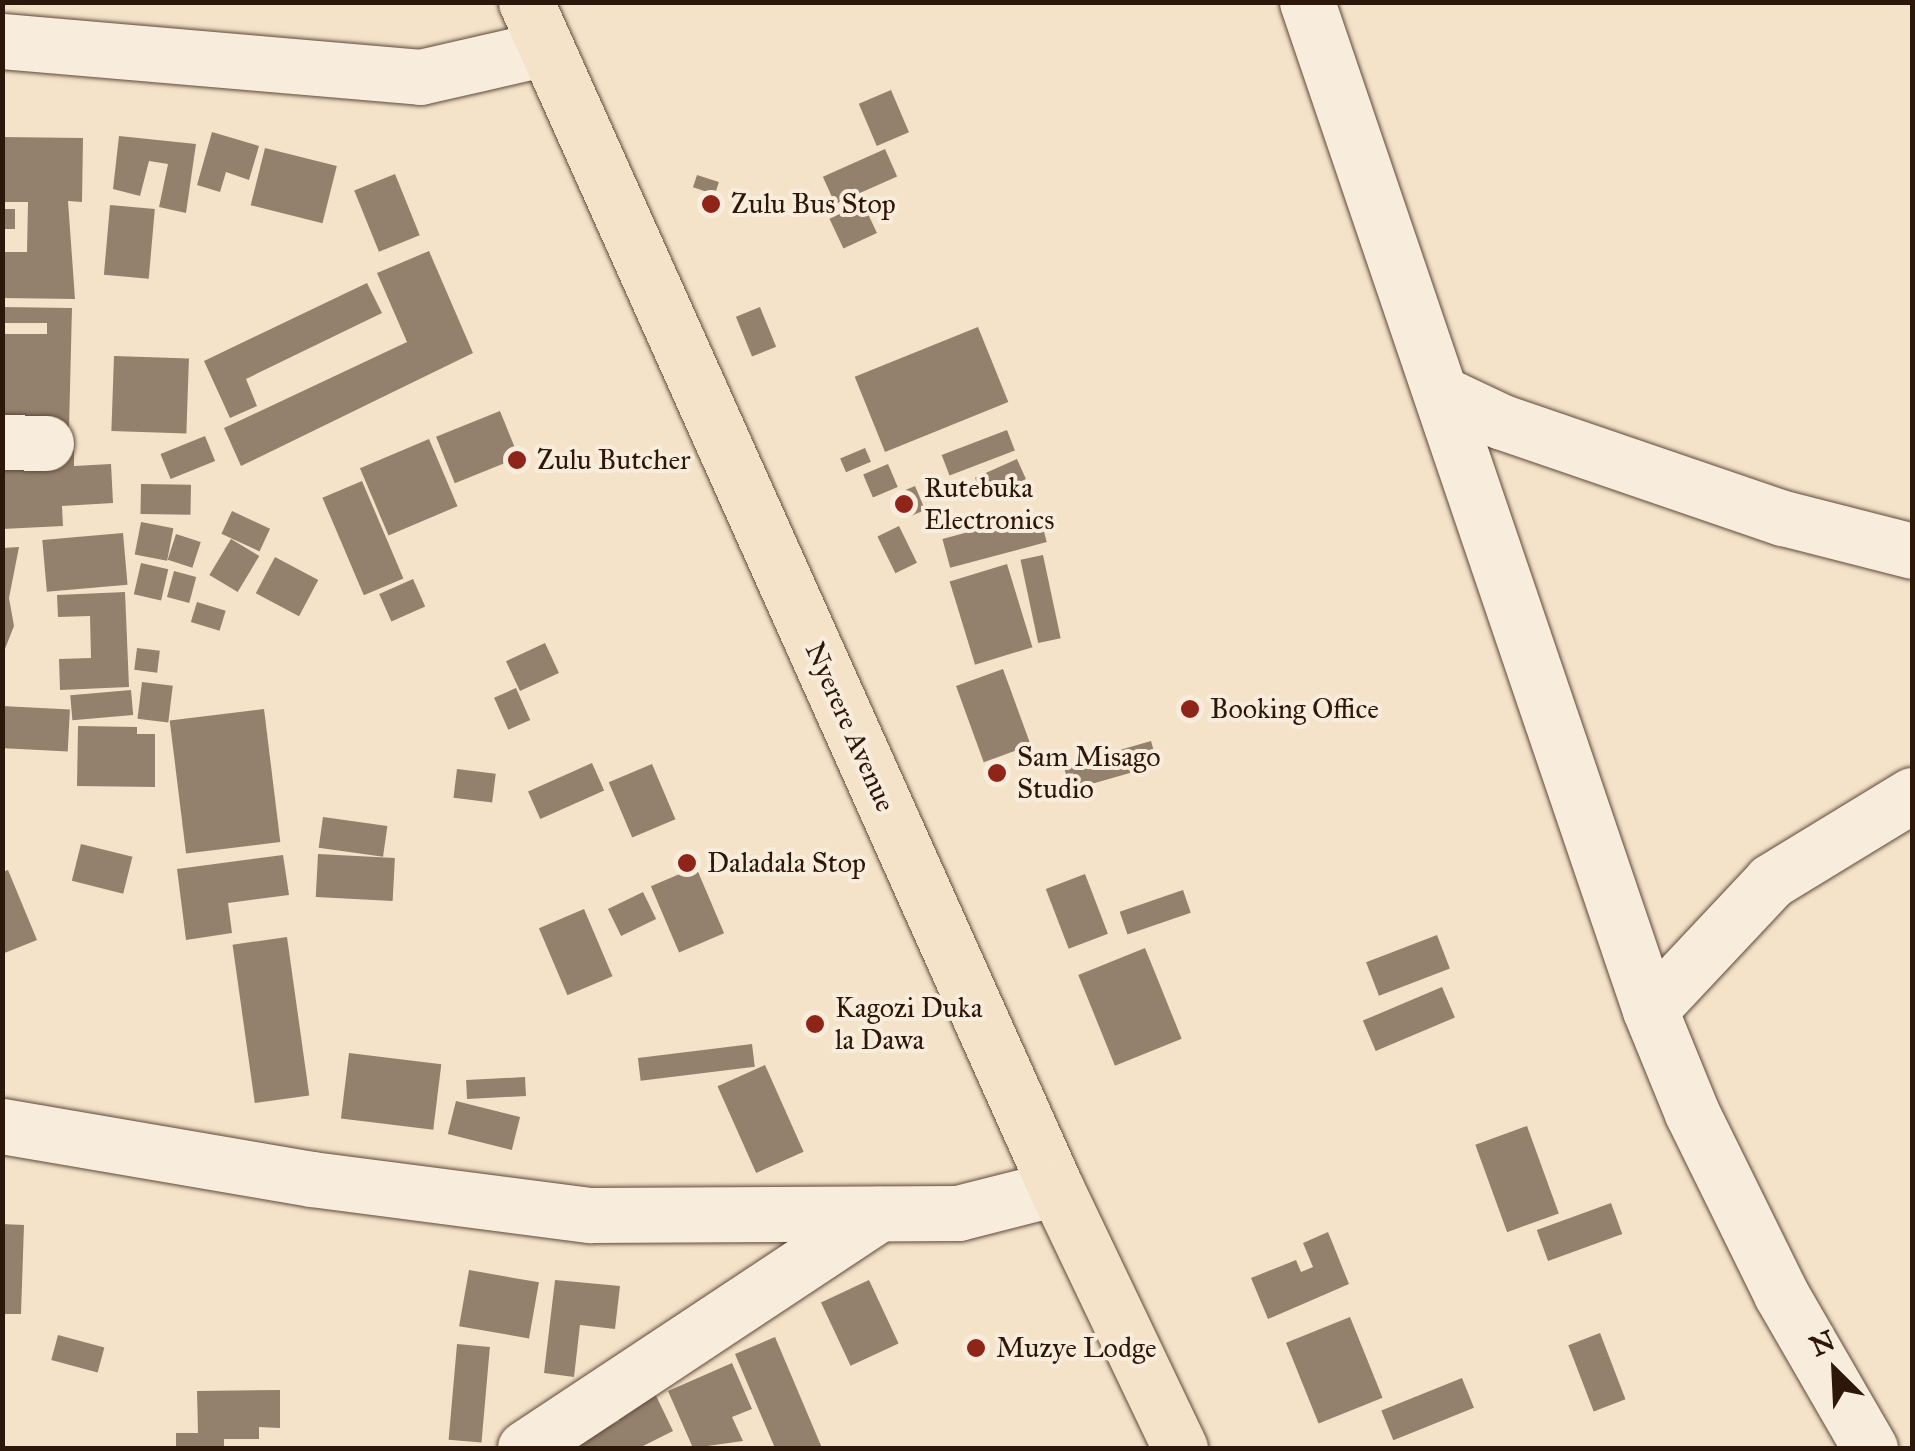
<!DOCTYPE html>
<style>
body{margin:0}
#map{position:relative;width:1915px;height:1451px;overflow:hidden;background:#f4e3c9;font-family:"IM FELL Great Primer",serif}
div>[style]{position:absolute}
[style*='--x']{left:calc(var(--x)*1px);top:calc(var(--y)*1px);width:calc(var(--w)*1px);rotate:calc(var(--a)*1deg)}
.building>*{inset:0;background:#94816d;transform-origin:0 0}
.roads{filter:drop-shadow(0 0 2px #5f493a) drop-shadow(0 0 2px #5f493a)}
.minor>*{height:55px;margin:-27.5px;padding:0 27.5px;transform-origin:27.5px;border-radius:27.5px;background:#f8eddc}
.major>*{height:55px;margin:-27.5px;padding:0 27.5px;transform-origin:27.5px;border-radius:27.5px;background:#f4e3c9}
.dots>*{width:28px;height:28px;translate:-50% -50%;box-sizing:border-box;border:5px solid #f8eddc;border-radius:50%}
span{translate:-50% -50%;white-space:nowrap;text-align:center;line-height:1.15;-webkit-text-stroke:8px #f8eddc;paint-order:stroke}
.poi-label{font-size:28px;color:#2d160a}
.left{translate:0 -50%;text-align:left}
.street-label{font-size:28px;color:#2d160a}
.frame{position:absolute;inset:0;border:5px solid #2d160a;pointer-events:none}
.north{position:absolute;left:1785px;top:1321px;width:100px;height:100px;-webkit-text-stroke:8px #f8eddc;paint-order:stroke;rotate:336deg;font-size:28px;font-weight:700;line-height:40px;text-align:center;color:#2d160a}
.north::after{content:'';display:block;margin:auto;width:35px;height:45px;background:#2d160a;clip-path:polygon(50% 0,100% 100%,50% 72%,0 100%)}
</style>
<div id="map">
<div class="building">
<div style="left:891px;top:90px;width:46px;height:35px;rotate:67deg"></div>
<div style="clip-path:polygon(212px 132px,259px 146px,249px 180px,226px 172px,220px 192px,197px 185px)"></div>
<div style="clip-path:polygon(119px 136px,196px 144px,186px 213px,159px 207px,168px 164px,149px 161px,140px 196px,113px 189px)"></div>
<div style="clip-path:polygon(2px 137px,83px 138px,82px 202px,68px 201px,75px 299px,2px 298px,2px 252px,27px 252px,28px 202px,2px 202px)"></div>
<div style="left:265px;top:148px;width:74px;height:59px;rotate:14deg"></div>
<div style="left:885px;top:149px;width:30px;height:68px;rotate:66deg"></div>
<div style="left:395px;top:174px;width:66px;height:44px;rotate:68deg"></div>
<div style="left:697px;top:175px;width:23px;height:13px;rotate:18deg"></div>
<div style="left:863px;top:203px;width:33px;height:37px;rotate:65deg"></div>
<div style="left:110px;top:205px;width:45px;height:70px;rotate:5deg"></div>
<div style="left:2px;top:209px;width:13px;height:20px"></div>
<div style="clip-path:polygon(429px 251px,473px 353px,241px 466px,224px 428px,407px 342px,377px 273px)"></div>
<div style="clip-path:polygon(367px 283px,382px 313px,246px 379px,257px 406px,230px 418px,204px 361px)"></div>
<div style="clip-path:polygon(2px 307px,72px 308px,69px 429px,2px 428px,2px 334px,47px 334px,47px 323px,2px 323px)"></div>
<div style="left:760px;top:307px;width:43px;height:26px;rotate:68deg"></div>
<div style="left:978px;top:327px;width:81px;height:133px;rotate:68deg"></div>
<div style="left:114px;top:356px;width:75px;height:75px;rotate:2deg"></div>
<div style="left:500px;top:411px;width:50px;height:69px;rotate:68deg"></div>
<div style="left:1007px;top:430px;width:22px;height:70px;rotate:69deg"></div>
<div style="left:205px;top:436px;width:27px;height:48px;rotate:68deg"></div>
<div style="left:429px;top:439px;width:73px;height:75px;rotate:67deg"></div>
<div style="left:865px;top:448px;width:15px;height:27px;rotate:67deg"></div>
<div style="clip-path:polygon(74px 450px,74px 466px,111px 464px,113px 503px,62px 506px,63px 526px,2px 529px,2px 453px)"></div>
<div style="left:1017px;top:459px;width:22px;height:46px;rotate:66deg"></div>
<div style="left:888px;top:464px;width:25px;height:27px;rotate:67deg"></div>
<div style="left:362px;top:481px;width:106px;height:43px;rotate:67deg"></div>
<div style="left:141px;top:484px;width:50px;height:30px;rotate:1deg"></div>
<div style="left:915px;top:486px;width:26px;height:15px;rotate:67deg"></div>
<div style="left:232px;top:511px;width:42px;height:25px;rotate:25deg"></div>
<div style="left:1039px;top:513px;width:30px;height:100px;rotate:75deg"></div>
<div style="left:141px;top:522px;width:33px;height:33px;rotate:11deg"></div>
<div style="left:899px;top:526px;width:41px;height:24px;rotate:64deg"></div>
<div style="left:123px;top:533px;width:52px;height:81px;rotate:85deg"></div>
<div style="left:176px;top:534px;width:26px;height:27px;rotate:18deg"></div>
<div style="left:231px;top:539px;width:33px;height:42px;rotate:31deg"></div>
<div style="clip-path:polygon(19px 547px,9px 598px,14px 626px,3px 654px,2px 548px)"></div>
<div style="left:1043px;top:555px;width:85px;height:23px;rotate:78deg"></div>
<div style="left:275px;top:557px;width:49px;height:41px;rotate:28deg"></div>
<div style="left:141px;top:563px;width:28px;height:32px;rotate:13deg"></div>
<div style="left:1007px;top:564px;width:87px;height:60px;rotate:73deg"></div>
<div style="left:174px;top:571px;width:23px;height:27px;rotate:15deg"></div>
<div style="left:413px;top:579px;width:30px;height:37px;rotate:66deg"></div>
<div style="clip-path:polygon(125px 592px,129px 687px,60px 690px,59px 659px,91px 658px,90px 616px,58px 617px,57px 595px)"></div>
<div style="left:197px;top:602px;width:30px;height:21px;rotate:17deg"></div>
<div style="left:545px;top:643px;width:33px;height:43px;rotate:65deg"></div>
<div style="left:137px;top:648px;width:23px;height:22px;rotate:7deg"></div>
<div style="left:1003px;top:669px;width:81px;height:50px;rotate:70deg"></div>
<div style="left:142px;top:682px;width:31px;height:37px;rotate:7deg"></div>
<div style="left:516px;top:688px;width:35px;height:24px;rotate:66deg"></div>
<div style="left:131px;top:690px;width:25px;height:61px;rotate:85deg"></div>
<div style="left:2px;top:706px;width:68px;height:42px;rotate:3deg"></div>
<div style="left:264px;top:709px;width:134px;height:95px;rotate:83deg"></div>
<div style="clip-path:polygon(78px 726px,137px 727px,137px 734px,155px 734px,155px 787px,77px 786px)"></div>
<div style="left:1151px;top:741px;width:25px;height:91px;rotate:74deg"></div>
<div style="left:592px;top:763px;width:30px;height:70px;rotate:66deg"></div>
<div style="left:652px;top:764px;width:60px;height:47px;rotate:67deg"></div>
<div style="left:457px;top:769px;width:39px;height:29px;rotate:7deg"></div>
<div style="left:323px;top:817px;width:65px;height:31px;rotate:8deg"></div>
<div style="left:81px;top:844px;width:53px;height:38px;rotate:14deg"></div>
<div style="left:318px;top:854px;width:77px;height:43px;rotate:3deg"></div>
<div style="clip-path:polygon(283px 855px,289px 895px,228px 903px,232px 933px,186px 940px,177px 869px)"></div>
<div style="left:696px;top:867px;width:72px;height:49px;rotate:67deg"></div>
<div style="clip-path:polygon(8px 870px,37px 940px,2px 954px,2px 872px)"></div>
<div style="left:1085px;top:874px;width:64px;height:42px;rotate:69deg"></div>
<div style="left:1183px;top:890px;width:24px;height:67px;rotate:71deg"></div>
<div style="left:643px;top:892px;width:30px;height:39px;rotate:64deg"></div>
<div style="left:584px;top:909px;width:73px;height:49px;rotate:67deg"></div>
<div style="left:1437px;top:935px;width:36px;height:76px;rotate:69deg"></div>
<div style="left:287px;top:937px;width:160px;height:55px;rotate:82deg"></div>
<div style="left:1145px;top:948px;width:98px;height:72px;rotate:68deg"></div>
<div style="left:1442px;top:987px;width:33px;height:86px;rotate:67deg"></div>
<div style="left:752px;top:1044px;width:23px;height:115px;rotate:83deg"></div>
<div style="left:349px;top:1053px;width:93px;height:66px;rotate:7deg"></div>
<div style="left:765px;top:1065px;width:95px;height:52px;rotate:66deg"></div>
<div style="left:525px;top:1077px;width:19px;height:59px;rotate:87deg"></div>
<div style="left:456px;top:1101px;width:66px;height:34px;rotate:14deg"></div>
<div style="left:1527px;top:1126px;width:93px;height:55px;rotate:70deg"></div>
<div style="left:1611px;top:1203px;width:33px;height:79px;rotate:70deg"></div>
<div style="clip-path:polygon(2px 1224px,24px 1225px,21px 1314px,2px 1314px)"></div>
<div style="clip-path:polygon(1328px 1232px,1349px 1284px,1268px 1319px,1251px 1278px,1296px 1260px,1301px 1272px,1313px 1267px,1303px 1243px)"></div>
<div style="left:469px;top:1270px;width:71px;height:57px;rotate:10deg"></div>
<div style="clip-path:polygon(555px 1280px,620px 1286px,615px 1329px,580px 1325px,574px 1377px,544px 1373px)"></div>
<div style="left:869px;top:1280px;width:70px;height:53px;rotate:65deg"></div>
<div style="left:1350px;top:1317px;width:87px;height:69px;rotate:68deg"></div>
<div style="left:1600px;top:1333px;width:71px;height:34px;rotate:69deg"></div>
<div style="left:58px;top:1335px;width:48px;height:26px;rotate:15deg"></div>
<div style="clip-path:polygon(775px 1337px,822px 1448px,775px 1448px,735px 1354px)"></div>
<div style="left:457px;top:1344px;width:33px;height:96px;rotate:5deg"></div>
<div style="clip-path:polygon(732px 1363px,752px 1409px,732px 1417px,743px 1441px,693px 1448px,668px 1391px)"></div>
<div style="left:1462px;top:1378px;width:32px;height:87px;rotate:68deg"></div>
<div style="clip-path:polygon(650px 1383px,673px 1431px,639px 1448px,579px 1448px,577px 1443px,619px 1421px,610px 1403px)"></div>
<div style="clip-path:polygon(280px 1390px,280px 1428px,259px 1427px,259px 1439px,224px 1439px,224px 1448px,176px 1448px,176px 1433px,198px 1433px,197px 1391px)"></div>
</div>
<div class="roads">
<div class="minor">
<div style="--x:1307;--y:2;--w:1065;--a:71.21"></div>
<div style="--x:1650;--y:1010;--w:111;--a:67.8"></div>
<div style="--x:1692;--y:1113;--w:202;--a:63.8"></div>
<div style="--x:1781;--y:1294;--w:178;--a:60"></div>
<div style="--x:2;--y:41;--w:420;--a:4.9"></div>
<div style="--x:420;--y:77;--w:130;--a:-12.9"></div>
<div style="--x:1443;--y:394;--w:65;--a:25.4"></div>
<div style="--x:1502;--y:422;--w:297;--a:18.9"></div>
<div style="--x:1783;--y:518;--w:133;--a:14.3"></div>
<div style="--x:2;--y:442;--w:44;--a:1.3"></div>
<div style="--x:1650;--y:1010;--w:177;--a:-46.8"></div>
<div style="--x:1771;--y:881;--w:165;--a:-31.4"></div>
<div style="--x:2;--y:1126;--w:314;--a:9.7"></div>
<div style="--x:312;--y:1179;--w:280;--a:7.4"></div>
<div style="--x:590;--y:1215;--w:368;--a:-0.3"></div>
<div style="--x:958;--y:1213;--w:101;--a:-14.3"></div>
<div style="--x:525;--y:1448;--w:424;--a:-33.5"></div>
</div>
<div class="major">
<div style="--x:526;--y:2;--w:1299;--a:65.92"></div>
<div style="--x:1056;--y:1188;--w:288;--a:64.5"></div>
</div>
</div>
<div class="dots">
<div style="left:711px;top:204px;background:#8f2418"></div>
<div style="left:517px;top:460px;background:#8f2418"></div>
<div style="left:904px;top:504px;background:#8f2418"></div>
<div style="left:1190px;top:709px;background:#8f2418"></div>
<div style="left:997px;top:773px;background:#8f2418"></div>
<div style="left:687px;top:863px;background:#8f2418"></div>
<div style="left:815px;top:1024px;background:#8f2418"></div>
<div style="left:976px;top:1348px;background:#8f2418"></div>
</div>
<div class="poi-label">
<span class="left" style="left:731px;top:204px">Zulu Bus Stop</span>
<span class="left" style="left:537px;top:460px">Zulu Butcher</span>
<span class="left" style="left:924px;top:504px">Rutebuka<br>Electronics</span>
<span class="left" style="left:1210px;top:709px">Booking Office</span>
<span class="left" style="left:1017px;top:773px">Sam Misago<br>Studio</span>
<span class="left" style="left:707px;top:863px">Daladala Stop</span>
<span class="left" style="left:835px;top:1024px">Kagozi Duka<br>la Dawa</span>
<span class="left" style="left:996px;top:1348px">Muzye Lodge</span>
</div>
<div class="street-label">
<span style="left:850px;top:727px;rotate:66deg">Nyerere Avenue</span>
</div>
<div class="frame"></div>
<div class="north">N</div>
</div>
